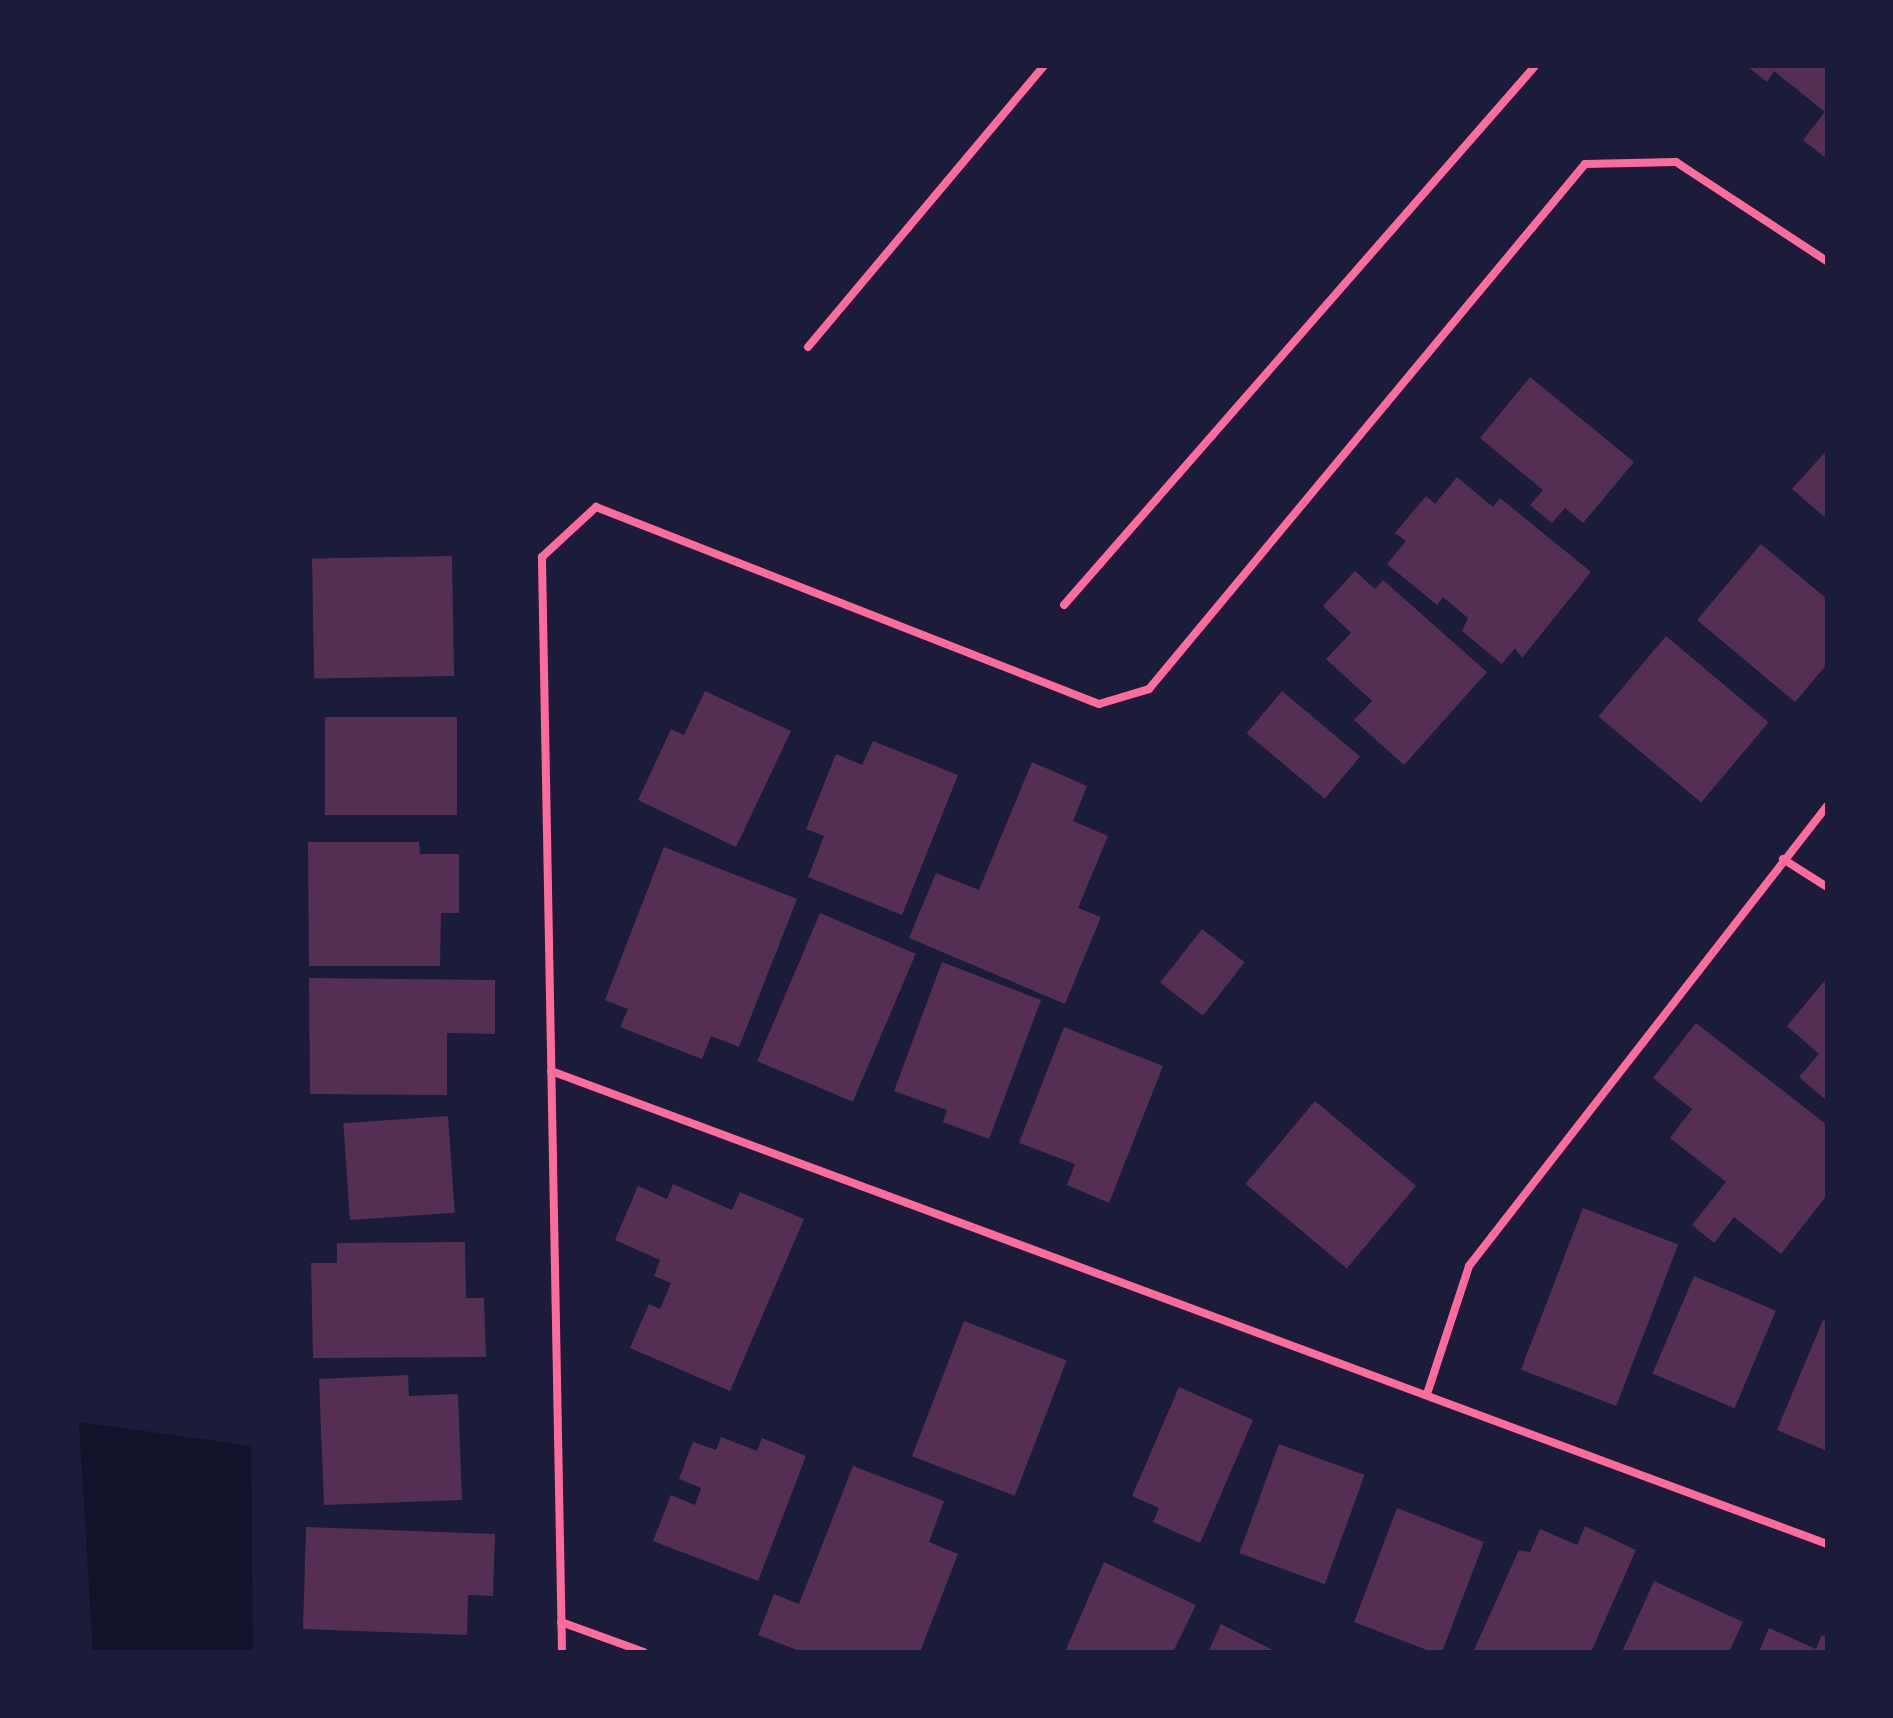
<!DOCTYPE html>
<style>
body{margin:0}
#map{position:relative;width:1893px;height:1718px;overflow:hidden;background:#1b1b3a;font-family:Karla,sans-serif}
div>[style]{position:absolute}
[style*='--x']{left:calc(var(--x)*1px);top:calc(var(--y)*1px);width:calc(var(--w)*1px);rotate:calc(var(--a)*1deg)}
.water>*{inset:0;background:#12122b}
.building>*{inset:0;background:#542f53;transform-origin:0 0}
.minor>*{height:8px;margin:-4px;padding:0 4px;transform-origin:4px;border-radius:4px;background:#ff6b9d}
span{translate:-50% -50%;white-space:nowrap;text-align:center;line-height:1.15;-webkit-text-stroke:8px #1b1b3a;paint-order:stroke}
.frame{position:absolute;inset:0;border:68px solid #1b1b3a;pointer-events:none}
</style>
<div id="map">
<div class="water">
<div style="clip-path:polygon(79px 1422px,251px 1446px,253px 1652px,93px 1652px)"></div>
</div>
<div class="building">
<div style="clip-path:polygon(1747px 66px,1827px 66px,1827px 159px,1803px 140px,1825px 112px,1774px 71px,1767px 82px)"></div>
<div style="clip-path:polygon(1530px 377px,1634px 462px,1583px 523px,1565px 508px,1552px 523px,1530px 505px,1543px 490px,1480px 438px)"></div>
<div style="clip-path:polygon(1827px 450px,1827px 519px,1792px 489px)"></div>
<div style="clip-path:polygon(1457px 477px,1493px 507px,1500px 498px,1591px 572px,1522px 658px,1515px 648px,1502px 664px,1462px 631px,1468px 618px,1443px 597px,1437px 605px,1387px 564px,1406px 541px,1395px 533px,1426px 496px,1435px 504px)"></div>
<div style="clip-path:polygon(1761px 544px,1827px 599px,1827px 664px,1795px 702px,1697px 620px)"></div>
<div style="left:452px;top:556px;width:120px;height:140px;rotate:89deg"></div>
<div style="clip-path:polygon(1355px 571px,1375px 589px,1383px 580px,1487px 672px,1404px 765px,1354px 720px,1372px 701px,1326px 659px,1351px 633px,1323px 606px)"></div>
<div style="left:1666px;top:636px;width:134px;height:105px;rotate:40deg"></div>
<div style="clip-path:polygon(705px 691px,791px 731px,736px 847px,638px 800px,671px 729px,684px 735px)"></div>
<div style="left:1282px;top:691px;width:102px;height:55px;rotate:40deg"></div>
<div style="left:325px;top:717px;width:132px;height:98px"></div>
<div style="clip-path:polygon(873px 741px,958px 775px,902px 915px,808px 877px,824px 836px,806px 829px,836px 754px,862px 765px)"></div>
<div style="clip-path:polygon(1032px 762px,1087px 786px,1073px 821px,1108px 836px,1078px 908px,1101px 917px,1065px 1004px,909px 938px,936px 873px,979px 890px)"></div>
<div style="clip-path:polygon(308px 842px,419px 842px,420px 854px,459px 854px,459px 913px,441px 913px,440px 966px,309px 966px)"></div>
<div style="clip-path:polygon(664px 847px,797px 899px,739px 1047px,711px 1036px,702px 1059px,620px 1027px,628px 1009px,605px 1000px)"></div>
<div style="left:820px;top:913px;width:104px;height:161px;rotate:23deg"></div>
<div style="left:1202px;top:929px;width:54px;height:68px;rotate:38deg"></div>
<div style="clip-path:polygon(942px 962px,1041px 1000px,989px 1139px,943px 1122px,947px 1110px,894px 1091px)"></div>
<div style="clip-path:polygon(309px 978px,495px 980px,495px 1034px,447px 1033px,447px 1095px,310px 1094px)"></div>
<div style="clip-path:polygon(1827px 978px,1827px 1101px,1799px 1077px,1819px 1054px,1787px 1026px)"></div>
<div style="clip-path:polygon(1696px 1023px,1827px 1125px,1827px 1195px,1781px 1254px,1734px 1217px,1714px 1243px,1692px 1225px,1726px 1182px,1670px 1138px,1692px 1109px,1653px 1078px)"></div>
<div style="clip-path:polygon(1064px 1027px,1163px 1066px,1109px 1203px,1067px 1185px,1075px 1164px,1019px 1143px)"></div>
<div style="left:1315px;top:1101px;width:132px;height:108px;rotate:40deg"></div>
<div style="left:448px;top:1116px;width:97px;height:105px;rotate:86deg"></div>
<div style="clip-path:polygon(673px 1184px,732px 1210px,740px 1192px,804px 1219px,730px 1391px,630px 1348px,649px 1304px,660px 1309px,671px 1283px,654px 1276px,660px 1260px,615px 1240px,638px 1186px,667px 1199px)"></div>
<div style="left:1583px;top:1208px;width:102px;height:173px;rotate:21deg"></div>
<div style="clip-path:polygon(465px 1242px,466px 1298px,484px 1298px,486px 1357px,313px 1358px,311px 1263px,337px 1263px,337px 1243px)"></div>
<div style="left:1694px;top:1276px;width:89px;height:106px;rotate:23deg"></div>
<div style="clip-path:polygon(1823px 1320px,1827px 1322px,1827px 1451px,1777px 1430px)"></div>
<div style="left:964px;top:1321px;width:110px;height:145px;rotate:21deg"></div>
<div style="clip-path:polygon(408px 1375px,409px 1396px,458px 1394px,462px 1500px,324px 1505px,319px 1379px)"></div>
<div style="clip-path:polygon(1179px 1387px,1253px 1420px,1200px 1543px,1153px 1522px,1159px 1508px,1132px 1496px)"></div>
<div style="clip-path:polygon(721px 1437px,757px 1451px,762px 1438px,806px 1456px,758px 1581px,653px 1541px,671px 1495px,695px 1505px,701px 1488px,679px 1479px,693px 1442px,716px 1450px)"></div>
<div style="left:1279px;top:1444px;width:91px;height:116px;rotate:20deg"></div>
<div style="clip-path:polygon(853px 1466px,944px 1501px,929px 1542px,958px 1554px,920px 1652px,802px 1652px,758px 1635px,774px 1594px,799px 1604px)"></div>
<div style="clip-path:polygon(1397px 1508px,1484px 1542px,1442px 1652px,1432px 1652px,1354px 1622px)"></div>
<div style="clip-path:polygon(1585px 1526px,1636px 1550px,1591px 1652px,1473px 1652px,1519px 1550px,1530px 1552px,1540px 1529px,1577px 1545px)"></div>
<div style="clip-path:polygon(306px 1527px,495px 1534px,493px 1596px,468px 1595px,467px 1635px,303px 1629px)"></div>
<div style="clip-path:polygon(1104px 1562px,1196px 1605px,1173px 1652px,1065px 1652px)"></div>
<div style="clip-path:polygon(1654px 1581px,1743px 1622px,1729px 1652px,1622px 1652px)"></div>
<div style="clip-path:polygon(1221px 1624px,1277px 1652px,1208px 1652px)"></div>
<div style="clip-path:polygon(1769px 1628px,1816px 1649px,1822px 1635px,1827px 1638px,1827px 1652px,1759px 1652px)"></div>
</div>
<div class="minor">
<div style="--x:808;--y:347;--w:367;--a:-50"></div>
<div style="--x:1064;--y:605;--w:716;--a:-48.85"></div>
<div style="--x:1783;--y:859;--w:52;--a:32.5"></div>
<div style="--x:551;--y:1071;--w:1361;--a:20.34"></div>
<div style="--x:1427;--y:1394;--w:135;--a:-71.8"></div>
<div style="--x:1469;--y:1266;--w:583;--a:-52.11"></div>
<div style="--x:561;--y:1622;--w:88;--a:19.9"></div>
<div style="--x:562;--y:1652;--w:1095;--a:-91.05"></div>
<div style="--x:542;--y:557;--w:74;--a:-42.8"></div>
<div style="--x:596;--y:507;--w:540;--a:21.39"></div>
<div style="--x:1099;--y:704;--w:52;--a:-16.7"></div>
<div style="--x:1149;--y:689;--w:682;--a:-50.29"></div>
<div style="--x:1585;--y:164;--w:91;--a:-1.3"></div>
<div style="--x:1676;--y:162;--w:181;--a:33.3"></div>
</div>
<div class="frame"></div>
</div>
